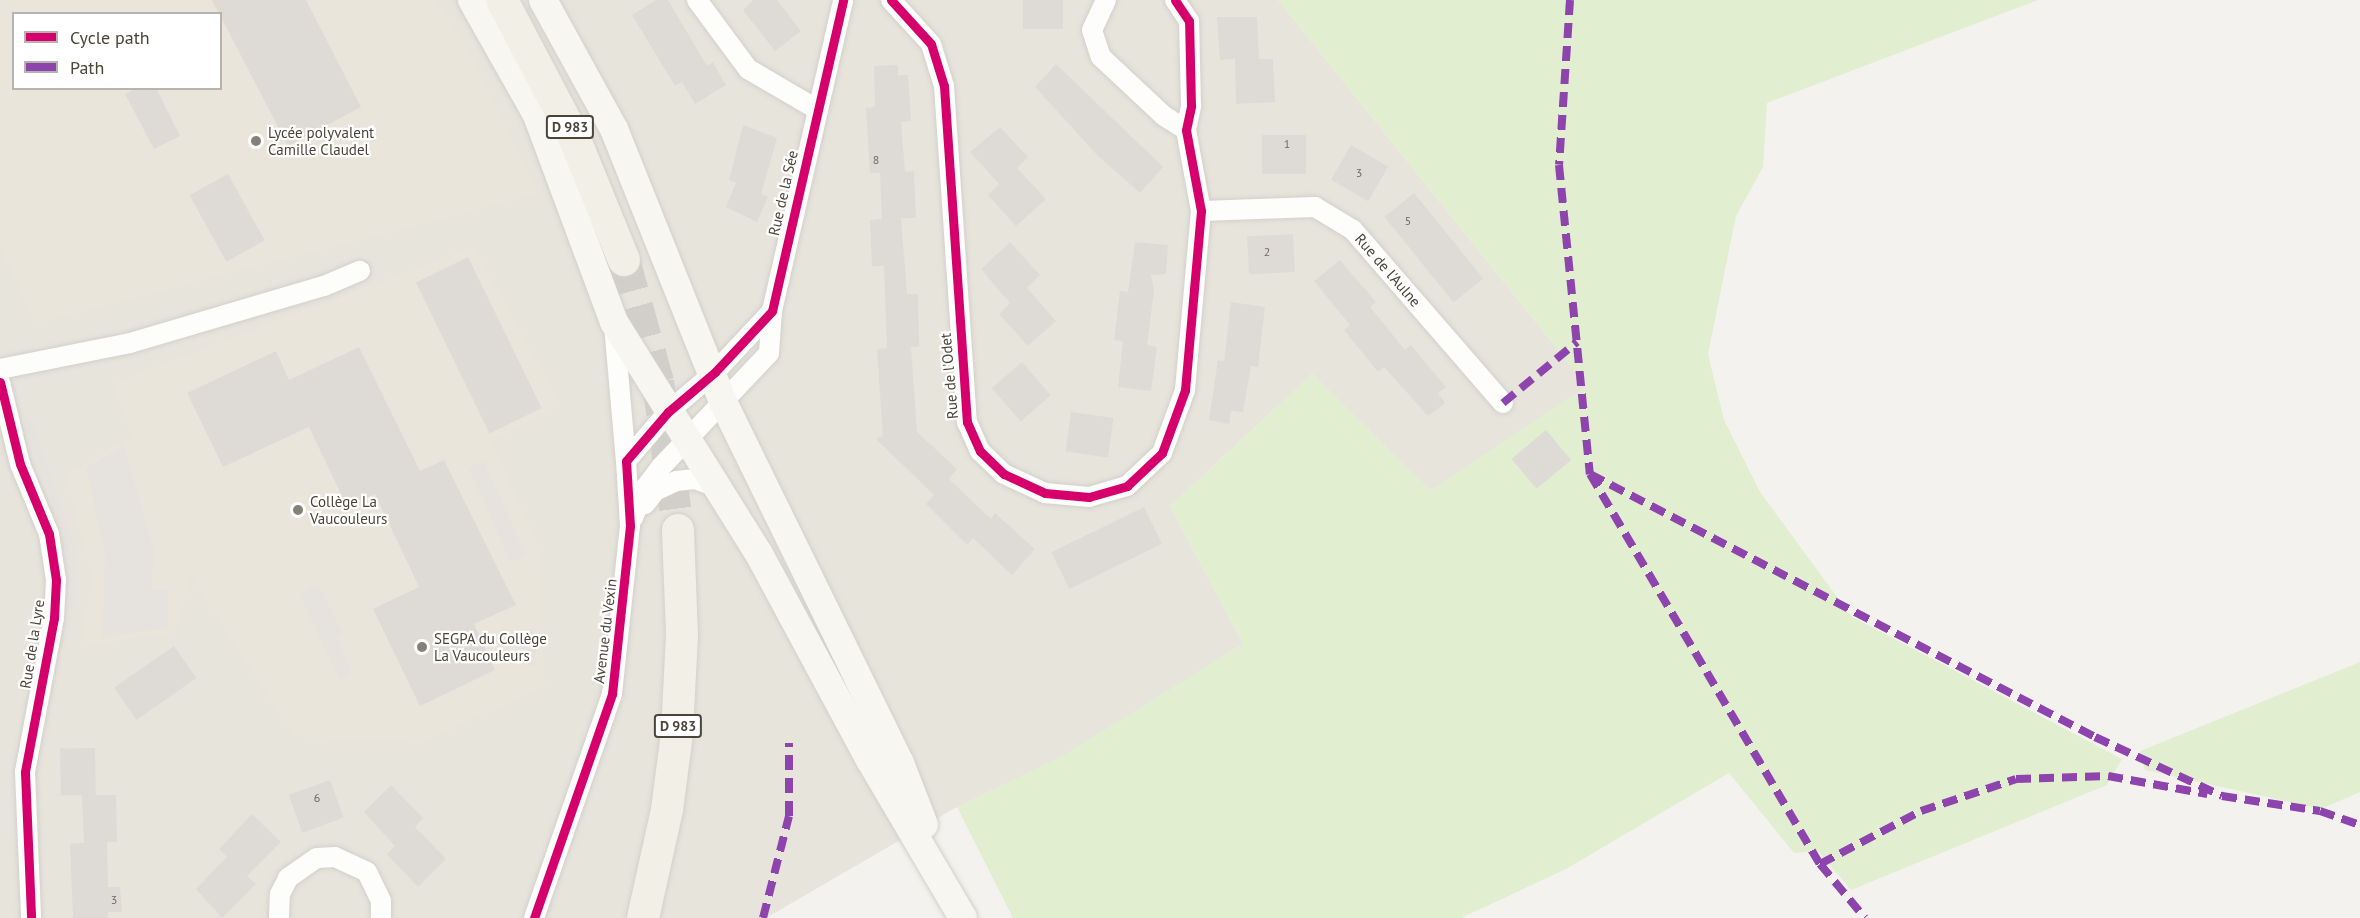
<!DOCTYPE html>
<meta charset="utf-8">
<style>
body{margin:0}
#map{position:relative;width:2360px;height:918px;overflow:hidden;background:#f4f2ee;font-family:"PT Sans",sans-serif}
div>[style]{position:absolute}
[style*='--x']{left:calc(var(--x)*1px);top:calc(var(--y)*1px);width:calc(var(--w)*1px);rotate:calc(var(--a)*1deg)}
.residential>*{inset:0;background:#e7e4dc}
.education>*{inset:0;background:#eae5da}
.green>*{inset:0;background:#e1eecf}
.parking>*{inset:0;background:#e6e3df;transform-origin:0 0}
.building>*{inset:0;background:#dedbd6;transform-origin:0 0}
.primary-tunnel>*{height:32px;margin-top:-16px;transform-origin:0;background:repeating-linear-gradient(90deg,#d2cfca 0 32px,transparent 0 48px)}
.roads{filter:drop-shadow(0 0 2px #d2d0cb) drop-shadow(0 0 2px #d2d0cb)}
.minor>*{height:20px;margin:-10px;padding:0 10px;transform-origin:10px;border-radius:10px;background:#fdfdfc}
.secondary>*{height:28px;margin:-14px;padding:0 14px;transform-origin:14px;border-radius:14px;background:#f7f6f1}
.primary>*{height:32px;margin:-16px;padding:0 16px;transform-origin:16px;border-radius:16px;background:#f2efe6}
.quiet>*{height:8px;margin-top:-4px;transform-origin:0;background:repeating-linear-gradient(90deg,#8e44ad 0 15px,transparent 0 23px)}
.cycleway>*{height:9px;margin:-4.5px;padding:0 4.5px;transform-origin:4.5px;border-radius:4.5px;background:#d6006c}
.dots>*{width:16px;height:16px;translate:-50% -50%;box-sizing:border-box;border:3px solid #fff;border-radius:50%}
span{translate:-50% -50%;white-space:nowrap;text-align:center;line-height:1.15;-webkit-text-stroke:4.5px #fff;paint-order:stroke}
.number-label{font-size:12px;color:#706a61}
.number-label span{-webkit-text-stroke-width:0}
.shield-label span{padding:2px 4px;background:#fff;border:2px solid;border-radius:4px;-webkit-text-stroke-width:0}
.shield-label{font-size:14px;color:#4b4439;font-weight:700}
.poi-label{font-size:15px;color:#4b4439}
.left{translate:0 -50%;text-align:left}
.street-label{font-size:15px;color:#4b4439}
.legend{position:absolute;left:12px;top:12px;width:210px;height:78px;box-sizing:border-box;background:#fff;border:2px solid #b7b4b0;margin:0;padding:8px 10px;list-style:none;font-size:18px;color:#4b4439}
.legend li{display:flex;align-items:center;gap:12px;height:30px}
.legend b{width:30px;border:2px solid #b7b4b0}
</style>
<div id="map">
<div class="residential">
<div style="clip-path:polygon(evenodd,0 0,1278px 0,1587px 386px,1431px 491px,1312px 374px,1170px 506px,1243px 644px,1064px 756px,957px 807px,766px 918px,0 918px,0 0,14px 14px,220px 14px,220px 88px,14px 88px,14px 14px)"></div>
</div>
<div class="education">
<div style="clip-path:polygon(evenodd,0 0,434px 0,469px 50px,538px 194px,36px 323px,0 248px,0 0,14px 14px,220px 14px,220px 88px,14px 88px,14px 14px)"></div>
<div style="clip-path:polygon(473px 247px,560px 403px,491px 442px,537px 544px,545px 686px,421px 743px,294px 736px,191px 575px,175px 633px,80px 647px,92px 577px,66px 475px,132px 435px,113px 383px)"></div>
</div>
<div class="green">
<div style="clip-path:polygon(1278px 0,2038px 0,1767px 103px,1763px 167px,1736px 216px,1708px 354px,1724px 420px,1760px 492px,1851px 616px,2122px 759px,2107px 785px,1851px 890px,1818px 851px,1794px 853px,1729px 773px,1566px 869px,1461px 918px,1013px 918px,957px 807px,1064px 755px,1243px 644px,1170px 506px,1312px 374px,1431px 491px,1587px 386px)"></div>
<div style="clip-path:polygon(2360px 662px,2360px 792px,2321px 809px,2145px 770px,2140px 751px)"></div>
</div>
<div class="parking">
<div style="clip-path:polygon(31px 416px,76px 549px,77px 612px,68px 610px,63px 533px,24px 419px)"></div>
<div style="clip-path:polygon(124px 445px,154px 551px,151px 589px,168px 590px,168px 628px,102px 637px,105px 556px,86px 468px)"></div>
<div style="left:484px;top:461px;width:104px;height:17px;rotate:66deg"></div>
<div style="clip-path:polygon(318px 584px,343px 633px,337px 637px,352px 673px,340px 681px,299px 594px)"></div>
<div style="clip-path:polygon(535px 628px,536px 666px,517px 663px,517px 638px)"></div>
</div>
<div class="building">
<div style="clip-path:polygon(212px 0,306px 0,361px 107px,288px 146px)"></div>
<div style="clip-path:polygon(656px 0,668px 0,707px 66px,713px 62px,726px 85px,695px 104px,682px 82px,675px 86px,632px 15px)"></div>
<div style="clip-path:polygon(753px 0,777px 0,801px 31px,775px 51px,743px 10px)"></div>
<div style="left:1023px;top:0;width:40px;height:29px"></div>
<div style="clip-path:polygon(1217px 17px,1257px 17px,1259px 59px,1273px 59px,1275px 102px,1236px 104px,1235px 59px,1220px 60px)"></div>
<div style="clip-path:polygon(1056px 64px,1163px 167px,1140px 193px,1098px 156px,1035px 87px)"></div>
<div style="clip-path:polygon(898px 65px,898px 75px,908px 75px,911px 121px,901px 122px,905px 172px,914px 171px,915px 196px,916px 218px,901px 218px,907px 294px,918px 294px,919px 346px,911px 347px,917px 432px,957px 469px,949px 479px,991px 519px,995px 513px,1035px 549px,1012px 575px,973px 538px,967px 545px,926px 504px,934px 495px,876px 439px,883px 436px,877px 349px,887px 348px,884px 266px,872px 266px,870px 220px,882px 219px,880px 173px,870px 173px,866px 108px,875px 107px,874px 66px)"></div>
<div style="clip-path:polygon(137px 88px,156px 88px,180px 136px,154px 149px,125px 94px)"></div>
<div style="clip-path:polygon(743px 125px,777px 138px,761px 194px,768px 197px,757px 222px,726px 207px,736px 183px,729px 180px)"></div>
<div style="clip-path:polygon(1000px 127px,1028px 157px,1017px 168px,1046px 199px,1016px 226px,988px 195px,999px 184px,970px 152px)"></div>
<div style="left:1262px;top:135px;width:44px;height:39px"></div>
<div style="left:1351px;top:145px;width:43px;height:40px;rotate:30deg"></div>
<div style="left:228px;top:174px;width:76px;height:44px;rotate:61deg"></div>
<div style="left:1414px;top:193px;width:110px;height:38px;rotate:51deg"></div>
<div style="left:1293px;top:234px;width:38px;height:46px;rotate:87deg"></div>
<div style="clip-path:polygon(1010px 242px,1040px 275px,1027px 288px,1056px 321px,1028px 346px,999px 314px,1010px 303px,981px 269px)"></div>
<div style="clip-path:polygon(1135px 242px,1168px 245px,1166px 274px,1151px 275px,1154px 291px,1147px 345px,1157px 347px,1151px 391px,1118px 387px,1123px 341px,1114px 340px,1120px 291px,1128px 292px)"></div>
<div style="left:468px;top:257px;width:168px;height:58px;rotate:64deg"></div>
<div style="clip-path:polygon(1340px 260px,1376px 302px,1370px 307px,1405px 350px,1411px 345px,1446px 387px,1438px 393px,1445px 403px,1428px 416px,1384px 367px,1378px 372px,1344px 330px,1350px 325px,1314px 281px)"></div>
<div style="clip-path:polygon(1231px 302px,1265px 307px,1258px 367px,1251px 366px,1243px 412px,1231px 411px,1229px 424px,1209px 420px,1218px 360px,1224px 361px)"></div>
<div style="clip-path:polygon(359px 347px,420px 471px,444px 460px,516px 605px,474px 624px,495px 670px,420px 706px,373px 609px,419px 587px,375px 494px,347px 507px,309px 427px,223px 467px,187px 393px,276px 351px,289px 380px)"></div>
<div style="left:1022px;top:362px;width:44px;height:40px;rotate:49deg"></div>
<div style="left:1071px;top:412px;width:43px;height:40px;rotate:8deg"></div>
<div style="left:1546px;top:430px;width:39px;height:45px;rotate:50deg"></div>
<div style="left:1144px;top:507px;width:41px;height:103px;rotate:64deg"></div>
<div style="left:174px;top:646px;width:39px;height:73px;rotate:55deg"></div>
<div style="left:95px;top:748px;width:47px;height:35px;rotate:89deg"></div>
<div style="left:330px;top:780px;width:40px;height:44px;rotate:70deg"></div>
<div style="clip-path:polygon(391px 785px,423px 818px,415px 827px,446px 859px,418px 887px,387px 854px,395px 846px,364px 812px)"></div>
<div style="clip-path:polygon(82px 795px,116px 795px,117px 842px,107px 842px,108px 887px,120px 887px,122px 912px,108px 912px,108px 918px,73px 918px,70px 844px,84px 843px)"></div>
<div style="clip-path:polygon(252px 814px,281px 842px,247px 876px,256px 884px,222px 918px,196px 889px,227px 857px,219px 849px)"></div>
</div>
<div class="primary-tunnel">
<div style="--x:624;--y:260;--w:127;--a:74.4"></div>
<div style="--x:658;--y:382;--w:149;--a:82.3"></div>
</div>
<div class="roads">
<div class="minor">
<div style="--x:697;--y:0;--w:86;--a:53.5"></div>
<div style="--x:748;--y:69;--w:81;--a:30.4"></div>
<div style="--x:891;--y:0;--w:59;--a:47.7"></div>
<div style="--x:931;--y:44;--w:44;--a:72.8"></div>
<div style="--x:944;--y:86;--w:337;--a:86.1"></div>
<div style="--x:967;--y:422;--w:32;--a:66"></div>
<div style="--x:980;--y:451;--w:33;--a:44"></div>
<div style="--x:1004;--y:474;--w:45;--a:24.9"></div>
<div style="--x:1045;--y:493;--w:44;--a:5.2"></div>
<div style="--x:1089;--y:497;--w:40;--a:-16"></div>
<div style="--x:1127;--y:486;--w:48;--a:-43.3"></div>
<div style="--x:1162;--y:453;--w:67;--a:-69.9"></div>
<div style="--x:1185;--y:390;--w:180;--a:-84.9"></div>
<div style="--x:1201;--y:211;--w:82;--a:-100.5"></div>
<div style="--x:1186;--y:130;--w:25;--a:-78"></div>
<div style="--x:1191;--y:106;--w:85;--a:-91.3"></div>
<div style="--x:1189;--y:21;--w:25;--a:-124"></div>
<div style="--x:1106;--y:0;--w:33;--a:115"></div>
<div style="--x:1092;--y:30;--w:28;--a:72"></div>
<div style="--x:1101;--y:57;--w:86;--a:43.1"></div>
<div style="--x:1164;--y:116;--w:26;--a:32"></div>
<div style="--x:1201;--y:211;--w:114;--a:-2"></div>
<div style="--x:1315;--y:207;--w:44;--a:31.2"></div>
<div style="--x:1353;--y:230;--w:229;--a:49.1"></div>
<div style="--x:614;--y:325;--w:137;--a:85"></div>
<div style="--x:0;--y:369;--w:133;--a:-11.3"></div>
<div style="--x:130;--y:343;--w:202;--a:-16.4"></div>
<div style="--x:324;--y:286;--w:39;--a:-23"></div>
<div style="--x:0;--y:382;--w:84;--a:76.3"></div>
<div style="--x:20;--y:464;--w:76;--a:67.5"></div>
<div style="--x:49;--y:534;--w:47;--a:81.3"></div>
<div style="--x:56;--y:580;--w:38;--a:93"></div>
<div style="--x:54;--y:618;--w:157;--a:100.7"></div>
<div style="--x:25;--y:772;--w:146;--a:87.6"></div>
<div style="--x:645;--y:504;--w:16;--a:-52"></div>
<div style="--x:655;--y:491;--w:23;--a:-25"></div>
<div style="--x:676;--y:481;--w:19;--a:-6"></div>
<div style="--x:695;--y:479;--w:20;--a:20"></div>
<div style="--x:633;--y:518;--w:32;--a:-68"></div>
<div style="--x:645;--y:488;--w:26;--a:-53"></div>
<div style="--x:661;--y:467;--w:157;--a:-46.5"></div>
<div style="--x:769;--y:353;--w:42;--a:-85.9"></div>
<div style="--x:279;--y:918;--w:24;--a:-88"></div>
<div style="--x:280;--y:894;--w:18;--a:-63"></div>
<div style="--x:288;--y:878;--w:35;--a:-35"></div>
<div style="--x:317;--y:858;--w:18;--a:-3"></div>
<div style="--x:335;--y:857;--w:35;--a:25"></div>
<div style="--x:367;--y:872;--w:32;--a:64"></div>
<div style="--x:381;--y:901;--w:17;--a:90"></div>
<div style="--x:534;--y:918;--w:237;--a:-70.8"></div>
<div style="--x:612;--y:694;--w:169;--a:-83.9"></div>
<div style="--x:630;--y:526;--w:65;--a:-93.5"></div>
<div style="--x:626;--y:461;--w:65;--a:-49.4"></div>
<div style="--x:668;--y:412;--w:62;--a:-40.4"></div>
<div style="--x:715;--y:372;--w:83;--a:-46.9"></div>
<div style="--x:772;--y:311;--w:319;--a:-77.1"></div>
</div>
<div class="secondary">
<div style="--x:472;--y:0;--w:132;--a:60.5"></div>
<div style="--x:537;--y:115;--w:221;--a:69.6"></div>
<div style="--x:614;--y:322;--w:274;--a:58"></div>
<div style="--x:759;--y:554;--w:234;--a:61.7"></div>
<div style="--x:870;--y:760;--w:183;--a:59.5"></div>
<div style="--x:543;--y:0;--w:147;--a:61.2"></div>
<div style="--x:614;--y:129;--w:296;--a:68.2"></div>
<div style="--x:724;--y:404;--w:400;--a:63.9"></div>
<div style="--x:900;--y:763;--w:66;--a:68.8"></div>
</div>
<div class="primary">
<div style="--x:502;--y:0;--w:155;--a:62.3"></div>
<div style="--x:574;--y:137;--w:133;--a:67.9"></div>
<div style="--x:643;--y:918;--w:111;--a:-77.5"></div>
<div style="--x:667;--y:810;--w:78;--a:-82.6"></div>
<div style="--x:677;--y:733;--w:98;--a:-87.1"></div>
<div style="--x:682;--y:635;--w:105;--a:-92.2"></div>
</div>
</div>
<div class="quiet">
<div style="--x:1570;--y:0;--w:165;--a:93.8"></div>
<div style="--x:1559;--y:165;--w:311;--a:84.3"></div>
<div style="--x:1590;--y:474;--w:453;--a:59.5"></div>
<div style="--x:1820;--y:864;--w:70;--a:50.2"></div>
<div style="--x:1503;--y:403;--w:96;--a:-39.5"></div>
<div style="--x:1590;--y:474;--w:569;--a:27.51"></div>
<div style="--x:2095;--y:737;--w:140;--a:24.9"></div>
<div style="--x:2222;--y:796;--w:99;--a:8.7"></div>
<div style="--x:2320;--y:811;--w:42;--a:19.3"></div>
<div style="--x:1820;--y:864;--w:114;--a:-27.7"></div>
<div style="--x:1921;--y:811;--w:100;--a:-18.6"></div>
<div style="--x:2016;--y:779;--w:92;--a:-1.9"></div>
<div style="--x:2108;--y:776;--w:101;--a:10.3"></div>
<div style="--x:763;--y:918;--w:105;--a:-75.7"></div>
<div style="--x:789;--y:816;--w:73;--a:-90"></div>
</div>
<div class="cycleway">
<div style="--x:891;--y:0;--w:59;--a:47.7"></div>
<div style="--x:931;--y:44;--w:44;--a:72.8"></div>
<div style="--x:944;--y:86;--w:337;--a:86.1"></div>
<div style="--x:967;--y:422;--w:32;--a:66"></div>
<div style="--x:980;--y:451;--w:33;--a:44"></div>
<div style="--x:1004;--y:474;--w:45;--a:24.9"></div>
<div style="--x:1045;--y:493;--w:44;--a:5.2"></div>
<div style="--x:1089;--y:497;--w:40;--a:-16"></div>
<div style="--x:1127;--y:486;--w:48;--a:-43.3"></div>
<div style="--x:1162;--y:453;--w:67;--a:-69.9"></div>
<div style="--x:1185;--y:390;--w:180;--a:-84.9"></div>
<div style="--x:1201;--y:211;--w:82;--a:-100.5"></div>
<div style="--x:1186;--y:130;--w:25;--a:-78"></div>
<div style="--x:1191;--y:106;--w:85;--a:-91.3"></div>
<div style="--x:1189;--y:21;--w:25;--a:-124"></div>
<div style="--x:0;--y:382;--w:84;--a:76.3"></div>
<div style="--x:20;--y:464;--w:76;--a:67.5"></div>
<div style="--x:49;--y:534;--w:47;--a:81.3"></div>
<div style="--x:56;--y:580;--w:38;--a:93"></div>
<div style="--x:54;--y:618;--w:157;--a:100.7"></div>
<div style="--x:25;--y:772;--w:146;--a:87.6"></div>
<div style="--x:534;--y:918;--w:237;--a:-70.8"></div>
<div style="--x:612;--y:694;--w:169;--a:-83.9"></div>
<div style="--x:630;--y:526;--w:65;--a:-93.5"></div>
<div style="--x:626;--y:461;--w:65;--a:-49.4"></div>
<div style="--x:668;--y:412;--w:62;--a:-40.4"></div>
<div style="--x:715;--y:372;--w:83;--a:-46.9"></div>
<div style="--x:772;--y:311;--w:319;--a:-77.1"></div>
</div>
<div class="dots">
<div style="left:256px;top:141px;background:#868178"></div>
<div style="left:298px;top:510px;background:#868178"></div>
<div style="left:422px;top:647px;background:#868178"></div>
</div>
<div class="number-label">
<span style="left:1287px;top:144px">1</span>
<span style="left:876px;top:160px">8</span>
<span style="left:1359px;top:173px">3</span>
<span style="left:1408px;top:221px">5</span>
<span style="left:1267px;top:252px">2</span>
<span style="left:317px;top:798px">6</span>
<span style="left:114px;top:900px">3</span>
</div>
<div class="shield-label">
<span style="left:570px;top:127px">D 983</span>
<span style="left:678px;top:726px">D 983</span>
</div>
<div class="poi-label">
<span class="left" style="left:268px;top:141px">Lycée polyvalent<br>Camille Claudel</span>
<span class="left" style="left:310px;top:510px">Collège La<br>Vaucouleurs</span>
<span class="left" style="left:434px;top:647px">SEGPA du Collège<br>La Vaucouleurs</span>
</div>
<div class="street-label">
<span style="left:783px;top:193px;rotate:-77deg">Rue de la Sée</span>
<span style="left:1388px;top:270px;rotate:49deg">Rue de l'Aulne</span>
<span style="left:949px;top:376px;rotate:-95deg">Rue de l'Odet</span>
<span style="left:605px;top:631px;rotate:-83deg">Avenue du Vexin</span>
<span style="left:32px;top:644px;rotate:-81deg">Rue de la Lyre</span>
</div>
<ul class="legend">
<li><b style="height:8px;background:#d6006c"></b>Cycle path</li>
<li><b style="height:8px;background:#8e44ad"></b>Path</li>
</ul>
</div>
